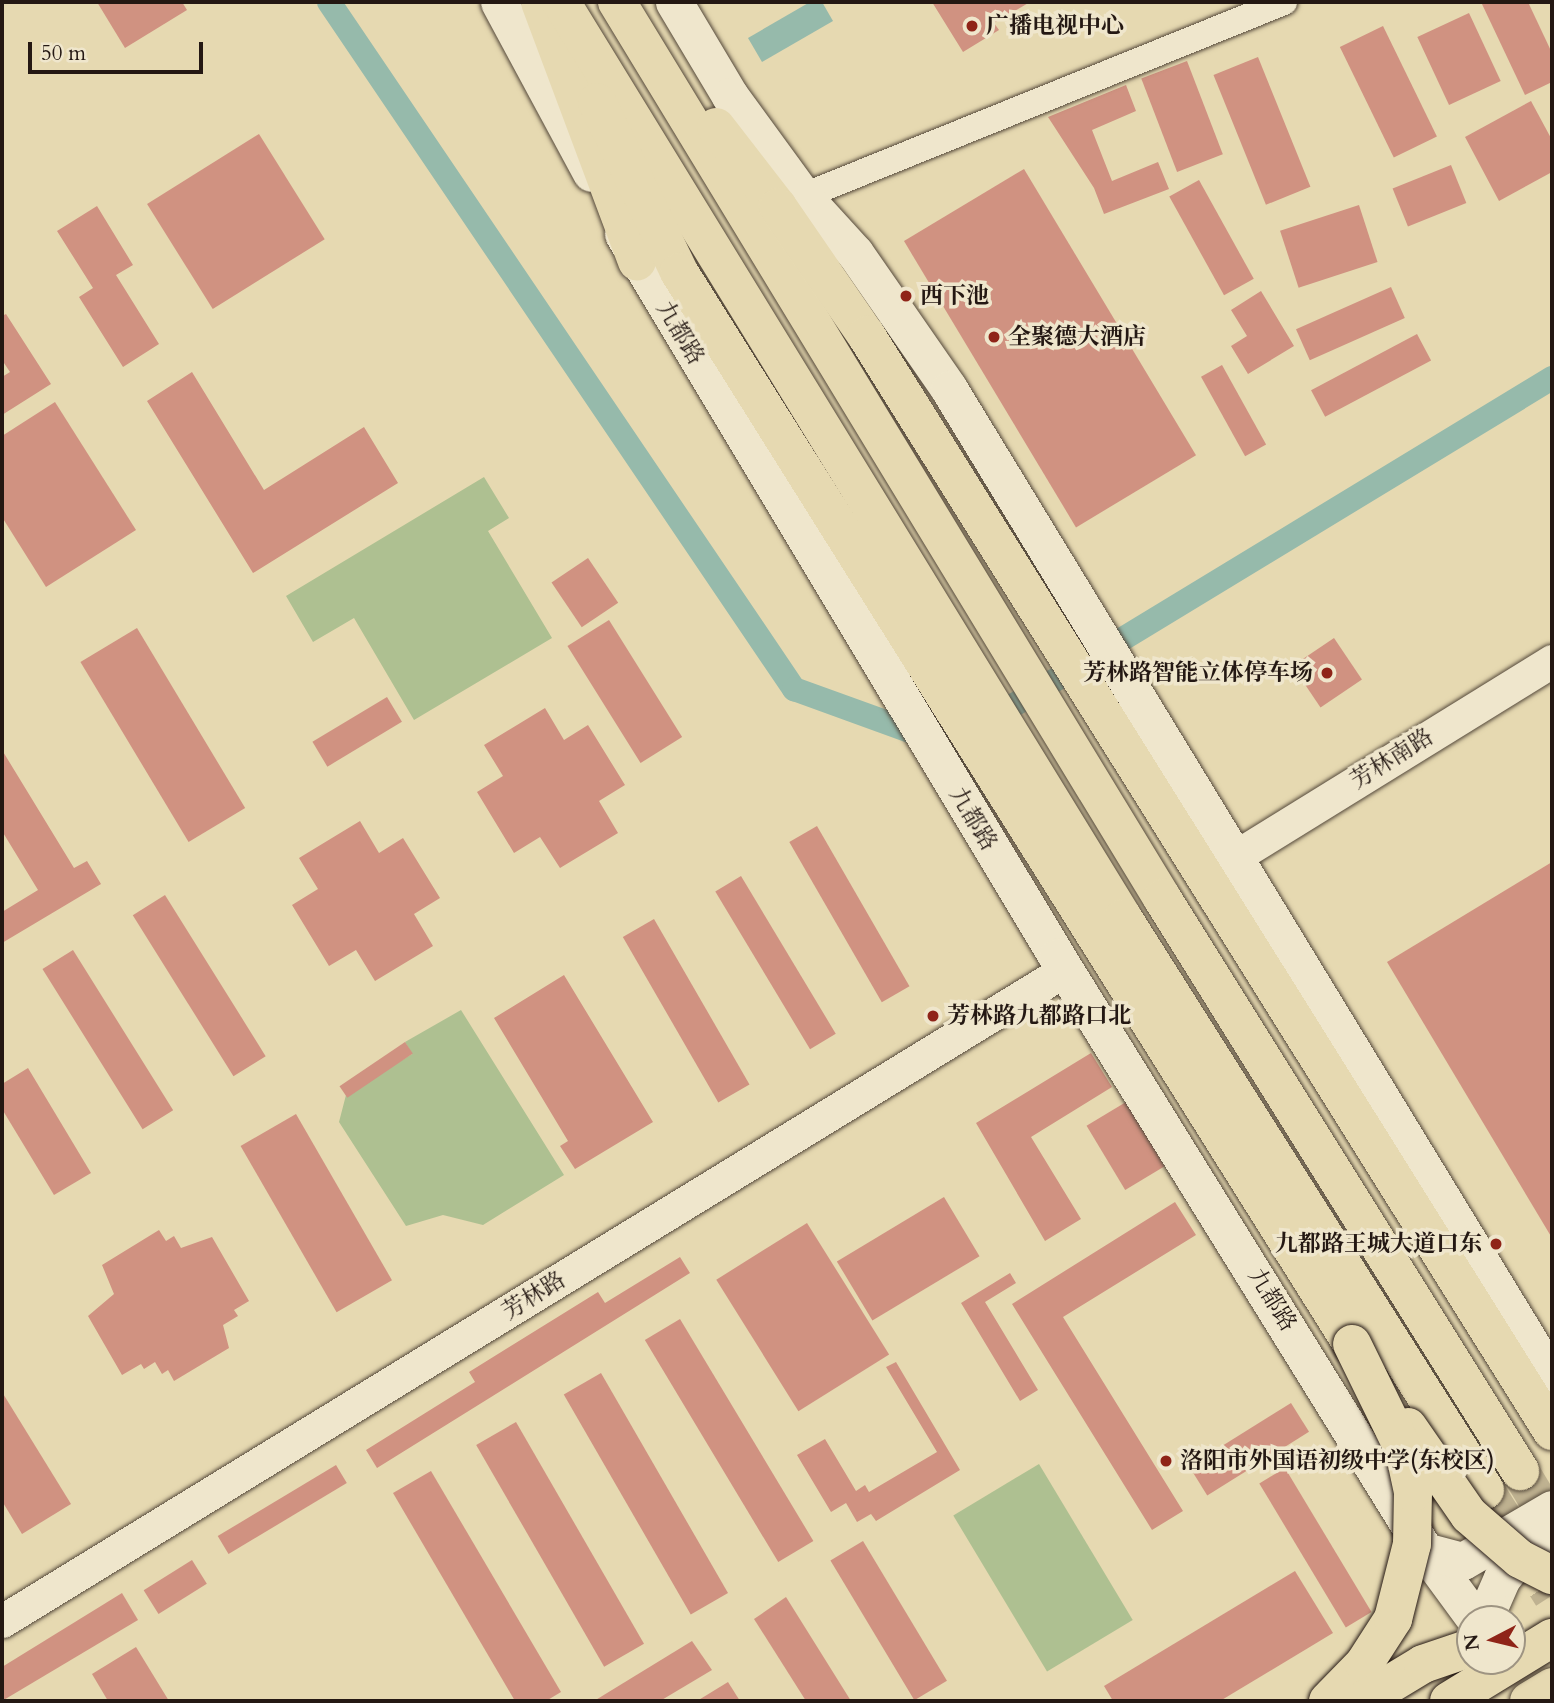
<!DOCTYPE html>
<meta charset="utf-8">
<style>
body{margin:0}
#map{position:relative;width:1554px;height:1703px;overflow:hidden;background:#e6d9b1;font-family:Cardo,"Noto Serif SC",serif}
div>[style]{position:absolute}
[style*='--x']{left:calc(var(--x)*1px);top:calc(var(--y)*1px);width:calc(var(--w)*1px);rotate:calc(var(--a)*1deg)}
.green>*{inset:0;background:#aec091;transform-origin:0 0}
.water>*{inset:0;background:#96baab}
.canal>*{height:24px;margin:-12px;padding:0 12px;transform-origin:12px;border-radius:12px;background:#96baab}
.building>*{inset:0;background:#d09281;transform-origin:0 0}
.primary-tunnel>*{height:38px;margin-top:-19px;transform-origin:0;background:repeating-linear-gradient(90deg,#bfb291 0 38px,transparent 0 57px)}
.roads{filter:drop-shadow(0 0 2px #54483a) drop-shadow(0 0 2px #54483a)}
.minor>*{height:26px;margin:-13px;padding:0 13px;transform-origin:13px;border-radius:13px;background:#efe6cc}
.tertiary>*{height:33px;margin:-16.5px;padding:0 16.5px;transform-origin:16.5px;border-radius:16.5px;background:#efe6cc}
.secondary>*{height:37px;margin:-18.5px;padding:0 18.5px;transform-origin:18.5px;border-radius:18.5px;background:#efe6cc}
.primary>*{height:38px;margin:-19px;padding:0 19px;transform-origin:19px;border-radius:19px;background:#e6d9b1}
.trunk>*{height:38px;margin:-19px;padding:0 19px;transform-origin:19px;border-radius:19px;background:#e6d9b1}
.bridges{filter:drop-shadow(0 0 2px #241813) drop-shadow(0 0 2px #241813)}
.primary-bridge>*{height:38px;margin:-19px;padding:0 19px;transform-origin:19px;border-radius:19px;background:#e6d9b1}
.trunk-bridge>*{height:38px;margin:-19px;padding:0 19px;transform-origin:19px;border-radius:19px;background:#e6d9b1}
.dots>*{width:19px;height:19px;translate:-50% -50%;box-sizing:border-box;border:4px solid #efe6cc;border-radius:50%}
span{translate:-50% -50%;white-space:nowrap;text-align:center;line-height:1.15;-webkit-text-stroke:7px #efe6cc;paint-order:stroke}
.poi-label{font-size:23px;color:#241813;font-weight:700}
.left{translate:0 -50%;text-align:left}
.right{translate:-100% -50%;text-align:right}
.street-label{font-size:23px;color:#241813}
.frame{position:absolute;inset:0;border:4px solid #241813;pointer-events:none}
.north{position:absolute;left:1456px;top:1605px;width:70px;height:70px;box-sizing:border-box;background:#efe6cc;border:2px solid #9e9482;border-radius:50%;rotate:263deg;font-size:19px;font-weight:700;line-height:28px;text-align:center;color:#241813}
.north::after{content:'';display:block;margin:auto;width:24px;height:32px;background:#8f2418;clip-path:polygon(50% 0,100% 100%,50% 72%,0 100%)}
.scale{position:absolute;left:28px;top:42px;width:175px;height:32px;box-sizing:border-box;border:4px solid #241813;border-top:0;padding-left:9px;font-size:21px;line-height:24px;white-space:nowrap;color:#241813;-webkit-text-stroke:5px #efe6cc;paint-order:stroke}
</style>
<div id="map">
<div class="green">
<div style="clip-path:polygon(484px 477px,509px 518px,488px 531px,552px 638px,414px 720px,354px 618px,313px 642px,286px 596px)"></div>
<div style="clip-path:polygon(461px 1010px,564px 1175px,483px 1225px,443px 1215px,406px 1226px,339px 1122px,346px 1095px,412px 1054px,405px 1042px)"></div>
<div style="left:1039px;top:1464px;width:182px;height:100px;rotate:59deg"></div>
</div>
<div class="water">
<div style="clip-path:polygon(810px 2px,822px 2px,833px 21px,762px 62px,748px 38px)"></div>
</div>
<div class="canal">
<div style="--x:329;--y:2;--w:830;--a:55.91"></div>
<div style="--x:794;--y:689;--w:123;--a:19.9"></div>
<div style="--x:910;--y:731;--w:82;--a:-8.4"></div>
<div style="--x:991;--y:719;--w:657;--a:-31.29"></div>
</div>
<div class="building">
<div style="clip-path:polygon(97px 2px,182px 2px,187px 10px,125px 48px)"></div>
<div style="clip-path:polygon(932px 2px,1030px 2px,994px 23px,999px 30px,963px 52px)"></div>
<div style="clip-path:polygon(1481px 2px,1528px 2px,1552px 53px,1552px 82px,1525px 95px)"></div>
<div style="left:1469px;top:13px;width:75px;height:57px;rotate:65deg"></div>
<div style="left:1383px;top:26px;width:123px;height:48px;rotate:64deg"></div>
<div style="left:1258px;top:57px;width:140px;height:48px;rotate:68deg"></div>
<div style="left:1187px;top:61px;width:100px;height:49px;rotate:69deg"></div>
<div style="clip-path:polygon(1126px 85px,1136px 111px,1092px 130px,1112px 181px,1158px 162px,1169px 189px,1104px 214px,1094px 188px,1048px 117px)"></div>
<div style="clip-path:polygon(1531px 101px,1552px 140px,1552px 172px,1499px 201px,1465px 137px)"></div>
<div style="left:259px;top:134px;width:124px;height:132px;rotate:58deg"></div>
<div style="left:1451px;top:165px;width:41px;height:63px;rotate:68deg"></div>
<div style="left:1024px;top:169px;width:334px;height:140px;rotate:59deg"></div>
<div style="left:1199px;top:180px;width:113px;height:34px;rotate:61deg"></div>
<div style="left:1359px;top:205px;width:60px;height:83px;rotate:72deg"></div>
<div style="clip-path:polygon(97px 206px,133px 265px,116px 275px,159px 344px,123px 367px,79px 297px,93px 288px,57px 231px)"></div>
<div style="left:1391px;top:287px;width:34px;height:104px;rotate:66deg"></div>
<div style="clip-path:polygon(1261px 291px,1294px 346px,1248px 374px,1231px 346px,1247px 336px,1231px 310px)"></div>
<div style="clip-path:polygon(6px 314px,51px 384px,2px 415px,2px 377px,10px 372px,2px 360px,2px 316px)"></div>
<div style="left:1417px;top:334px;width:30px;height:120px;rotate:62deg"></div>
<div style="left:1222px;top:365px;width:91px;height:24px;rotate:61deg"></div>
<div style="clip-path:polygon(192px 372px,264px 490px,364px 427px,398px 483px,253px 573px,147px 401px)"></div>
<div style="clip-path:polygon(55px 402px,136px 530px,46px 587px,2px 517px,2px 436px)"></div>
<div style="left:588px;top:558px;width:54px;height:44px;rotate:56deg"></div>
<div style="left:609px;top:620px;width:138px;height:49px;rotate:58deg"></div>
<div style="left:137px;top:628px;width:210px;height:66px;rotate:59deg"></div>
<div style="left:1334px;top:638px;width:50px;height:50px;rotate:56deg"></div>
<div style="left:387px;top:697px;width:29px;height:87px;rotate:59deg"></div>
<div style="clip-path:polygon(545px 708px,564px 740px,588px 725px,625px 785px,599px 801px,618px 833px,560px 868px,540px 837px,514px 853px,477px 792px,503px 776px,484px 745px)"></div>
<div style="clip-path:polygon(2px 750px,74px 868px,87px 861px,101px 884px,2px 943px,2px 912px,38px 890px,2px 831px)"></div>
<div style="clip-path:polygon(360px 821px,379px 853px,403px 838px,440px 898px,414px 914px,433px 946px,375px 981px,356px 950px,329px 966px,292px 905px,318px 889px,299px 858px)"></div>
<div style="left:817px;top:826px;width:185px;height:32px;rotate:60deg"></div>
<div style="clip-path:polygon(1552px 862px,1552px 1238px,1387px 962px)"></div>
<div style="left:741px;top:876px;width:184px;height:30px;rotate:59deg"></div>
<div style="left:165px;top:895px;width:190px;height:38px;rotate:58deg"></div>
<div style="left:654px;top:919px;width:191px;height:36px;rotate:60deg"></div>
<div style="left:73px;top:950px;width:189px;height:36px;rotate:58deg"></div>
<div style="clip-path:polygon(564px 975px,653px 1122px,575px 1169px,560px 1146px,568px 1141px,494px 1018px)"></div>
<div style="left:405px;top:1042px;width:14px;height:79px;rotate:56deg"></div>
<div style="clip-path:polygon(1091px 1053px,1112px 1087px,1031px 1137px,1081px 1219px,1045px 1241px,976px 1123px)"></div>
<div style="clip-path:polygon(28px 1068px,91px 1173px,54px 1195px,2px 1109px,2px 1084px)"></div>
<div style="left:1126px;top:1102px;width:75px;height:46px;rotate:59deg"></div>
<div style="left:296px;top:1114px;width:192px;height:64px;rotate:60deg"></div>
<div style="left:944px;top:1197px;width:69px;height:125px;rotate:59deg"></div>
<div style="clip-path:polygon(1175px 1202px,1196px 1235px,1063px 1317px,1183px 1511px,1152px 1530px,1012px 1304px)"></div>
<div style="left:807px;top:1223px;width:155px;height:107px;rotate:58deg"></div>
<div style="clip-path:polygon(159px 1230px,166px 1241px,174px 1236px,181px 1248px,212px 1237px,249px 1301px,234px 1310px,238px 1316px,223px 1325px,229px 1348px,174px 1381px,168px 1370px,162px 1374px,155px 1362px,144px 1369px,141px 1364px,122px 1375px,88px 1316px,114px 1294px,102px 1265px)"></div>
<div style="clip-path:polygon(680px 1257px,690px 1273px,377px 1468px,366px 1450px,475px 1382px,469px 1372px,598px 1292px,605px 1303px)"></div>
<div style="clip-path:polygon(1010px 1273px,1016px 1283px,985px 1302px,1038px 1390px,1020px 1401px,961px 1303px)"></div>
<div style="left:680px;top:1319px;width:259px;height:41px;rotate:59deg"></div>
<div style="clip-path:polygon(896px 1362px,960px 1470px,876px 1521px,871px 1514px,857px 1522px,846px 1503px,831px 1512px,797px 1455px,825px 1439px,856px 1491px,865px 1485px,869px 1492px,937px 1452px,886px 1367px)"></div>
<div style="left:601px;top:1373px;width:254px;height:43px;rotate:60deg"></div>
<div style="clip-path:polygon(2px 1392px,71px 1504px,22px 1534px,2px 1501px)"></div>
<div style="left:1291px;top:1403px;width:34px;height:120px;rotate:58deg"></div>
<div style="left:516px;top:1422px;width:256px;height:46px;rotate:60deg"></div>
<div style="left:336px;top:1465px;width:21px;height:138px;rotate:59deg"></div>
<div style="left:1285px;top:1468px;width:168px;height:30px;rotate:59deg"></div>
<div style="clip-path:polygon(431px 1471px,561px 1692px,546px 1701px,515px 1701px,393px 1493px)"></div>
<div style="left:863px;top:1541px;width:163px;height:38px;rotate:59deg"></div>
<div style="left:192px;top:1560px;width:28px;height:57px;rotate:58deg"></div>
<div style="clip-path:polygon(1295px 1571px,1333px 1633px,1220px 1701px,1113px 1701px,1104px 1686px)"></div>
<div style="clip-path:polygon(122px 1593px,138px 1620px,2px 1701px,2px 1667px)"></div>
<div style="clip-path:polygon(786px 1597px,851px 1701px,806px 1701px,754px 1619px)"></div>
<div style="clip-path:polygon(692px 1641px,712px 1670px,660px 1701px,594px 1701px)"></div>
<div style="clip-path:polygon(136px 1647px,169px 1701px,108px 1701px,92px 1674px)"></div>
<div style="clip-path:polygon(728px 1682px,740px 1701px,697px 1701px)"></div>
</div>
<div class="primary-tunnel">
<div style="--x:1520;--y:1471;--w:62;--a:58.9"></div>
<div style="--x:1485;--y:1490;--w:125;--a:57.5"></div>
</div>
<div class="roads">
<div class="minor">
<div style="--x:789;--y:202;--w:534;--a:-22"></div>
</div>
<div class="tertiary">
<div style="--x:1233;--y:858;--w:375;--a:-31.7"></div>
<div style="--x:2;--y:1621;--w:1247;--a:-31.48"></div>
</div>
<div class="secondary">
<div style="--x:499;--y:2;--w:194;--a:61.7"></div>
<div style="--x:674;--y:2;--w:109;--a:59.2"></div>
<div style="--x:730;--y:96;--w:124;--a:53.9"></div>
<div style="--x:803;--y:196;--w:77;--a:47.6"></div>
<div style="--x:855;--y:253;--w:165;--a:55.3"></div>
<div style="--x:949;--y:389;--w:1159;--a:58.65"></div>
<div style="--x:623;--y:234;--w:843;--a:59.02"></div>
<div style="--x:1057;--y:957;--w:699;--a:58.22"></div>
<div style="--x:1425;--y:1551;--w:84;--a:53.7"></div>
<div style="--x:1425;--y:1551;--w:39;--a:15"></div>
<div style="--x:1463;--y:1561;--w:103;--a:-30.3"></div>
<div style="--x:1484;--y:1619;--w:45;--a:-66.3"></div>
<div style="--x:1502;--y:1578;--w:22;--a:-51"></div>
<div style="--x:1516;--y:1561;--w:35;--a:-35"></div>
</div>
<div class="primary">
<div style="--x:540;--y:2;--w:277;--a:69.5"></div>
<div style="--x:561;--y:2;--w:1075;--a:58.47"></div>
<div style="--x:1123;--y:918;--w:677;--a:57.67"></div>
<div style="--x:617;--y:2;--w:1049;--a:58.69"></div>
<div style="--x:1162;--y:898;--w:676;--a:58"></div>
<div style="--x:597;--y:102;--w:189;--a:64.2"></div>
<div style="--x:679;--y:272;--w:1266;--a:57.88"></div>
<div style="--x:716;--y:127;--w:101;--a:52.2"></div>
<div style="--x:778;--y:207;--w:155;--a:55.5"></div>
<div style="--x:866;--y:335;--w:1293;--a:57.96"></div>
<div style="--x:1418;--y:1701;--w:69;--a:-31.4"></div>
</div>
<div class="trunk">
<div style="--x:1529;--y:1701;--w:27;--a:-31"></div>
</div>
</div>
<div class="bridges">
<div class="primary-bridge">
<div style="--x:1408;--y:1427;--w:107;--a:55.3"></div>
<div style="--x:1469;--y:1515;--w:67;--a:40.8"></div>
<div style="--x:1520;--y:1559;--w:36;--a:27"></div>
<div style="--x:1328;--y:1701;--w:52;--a:-45.8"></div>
<div style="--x:1364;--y:1664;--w:54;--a:-57.2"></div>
<div style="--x:1393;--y:1619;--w:77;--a:-75.8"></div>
<div style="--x:1412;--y:1544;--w:52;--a:-88.9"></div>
<div style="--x:1413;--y:1492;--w:43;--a:-102.1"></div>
<div style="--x:1404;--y:1450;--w:118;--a:-116.1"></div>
<div style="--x:1362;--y:1701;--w:71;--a:-31.2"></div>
<div style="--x:1423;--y:1664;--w:50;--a:-18.8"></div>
</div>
<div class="trunk-bridge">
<div style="--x:1449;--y:1701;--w:121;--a:-31.5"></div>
</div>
</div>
<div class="dots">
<div style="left:972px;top:26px;background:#8f2418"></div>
<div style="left:906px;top:296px;background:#8f2418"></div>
<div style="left:994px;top:337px;background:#8f2418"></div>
<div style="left:1327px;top:673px;background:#8f2418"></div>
<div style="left:933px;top:1016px;background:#8f2418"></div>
<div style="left:1496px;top:1244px;background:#8f2418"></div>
<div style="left:1166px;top:1461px;background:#8f2418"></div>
</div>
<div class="poi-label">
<span class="left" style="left:986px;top:26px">广播电视中心</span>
<span class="left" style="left:920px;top:296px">西下池</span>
<span class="left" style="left:1008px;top:337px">全聚德大酒店</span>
<span class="right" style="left:1313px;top:673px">芳林路智能立体停车场</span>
<span class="left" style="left:947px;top:1016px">芳林路九都路口北</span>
<span class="right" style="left:1482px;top:1244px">九都路王城大道口东</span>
<span class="left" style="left:1180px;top:1461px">洛阳市外国语初级中学(东校区)</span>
</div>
<div class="street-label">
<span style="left:680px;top:333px;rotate:59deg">九都路</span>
<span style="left:1392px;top:759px;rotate:-32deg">芳林南路</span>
<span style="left:973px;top:819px;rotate:59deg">九都路</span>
<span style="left:534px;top:1296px;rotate:-32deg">芳林路</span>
<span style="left:1272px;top:1300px;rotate:58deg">九都路</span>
</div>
<div class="frame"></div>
<div class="north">N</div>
<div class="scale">50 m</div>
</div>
